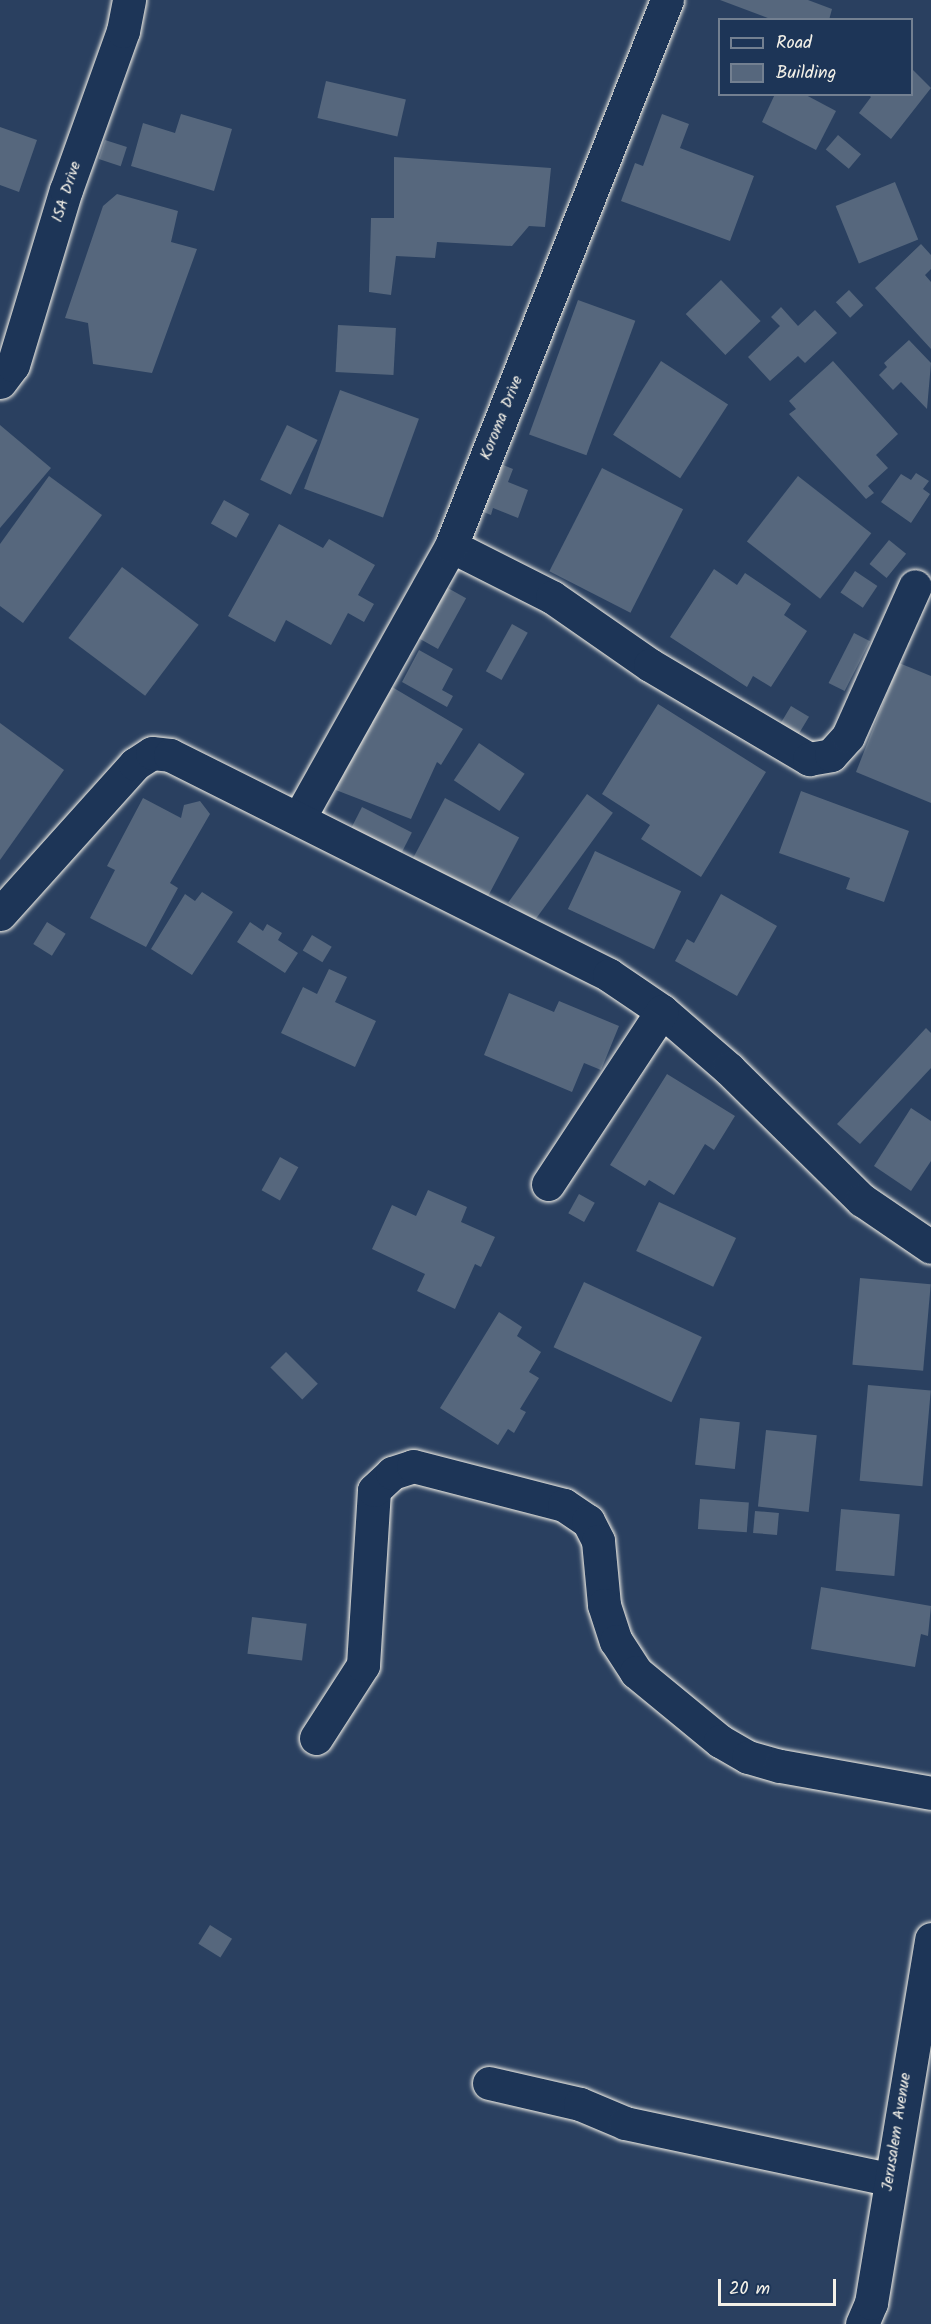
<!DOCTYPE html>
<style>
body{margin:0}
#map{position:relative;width:931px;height:2324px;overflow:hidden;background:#2a4060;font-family:Kalam,sans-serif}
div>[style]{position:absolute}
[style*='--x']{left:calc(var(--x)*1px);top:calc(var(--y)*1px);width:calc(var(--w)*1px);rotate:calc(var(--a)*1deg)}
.building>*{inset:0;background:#56677d;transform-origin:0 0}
.roads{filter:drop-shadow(0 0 2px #f4f1e8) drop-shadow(0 0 2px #f4f1e8)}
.minor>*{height:33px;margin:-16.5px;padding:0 16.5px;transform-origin:16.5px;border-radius:16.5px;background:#1d3557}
span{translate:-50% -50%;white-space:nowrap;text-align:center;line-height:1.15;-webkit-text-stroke:4.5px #1d3557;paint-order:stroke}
.street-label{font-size:16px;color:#f4f1e8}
.legend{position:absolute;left:718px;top:18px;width:195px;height:78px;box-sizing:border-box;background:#1d3557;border:2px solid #738091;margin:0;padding:8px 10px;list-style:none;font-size:18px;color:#f4f1e8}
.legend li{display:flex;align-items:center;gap:12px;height:30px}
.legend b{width:30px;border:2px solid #738091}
.scale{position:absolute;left:718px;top:2279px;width:118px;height:27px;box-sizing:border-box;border:3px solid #f4f1e8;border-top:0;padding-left:8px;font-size:18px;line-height:21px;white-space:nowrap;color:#f4f1e8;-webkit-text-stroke:4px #1d3557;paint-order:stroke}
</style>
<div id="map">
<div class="building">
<div style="clip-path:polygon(720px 0,808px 0,832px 9px,829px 20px,773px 20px)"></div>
<div style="clip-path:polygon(912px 69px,931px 88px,891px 139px,859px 113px,871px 97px,868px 94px,912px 94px)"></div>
<div style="left:326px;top:81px;width:82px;height:38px;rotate:13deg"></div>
<div style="clip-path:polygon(775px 94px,804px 94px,836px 111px,816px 150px,762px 122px)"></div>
<div style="clip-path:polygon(181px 114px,232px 129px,214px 191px,131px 166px,143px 123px,175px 133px)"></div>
<div style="clip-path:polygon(662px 114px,689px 124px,680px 148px,754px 176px,730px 241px,621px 201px,635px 163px,643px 166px)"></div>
<div style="clip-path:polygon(0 127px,37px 140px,19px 192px,0 185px)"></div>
<div style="left:838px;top:135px;width:30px;height:19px;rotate:40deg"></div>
<div style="left:105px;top:140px;width:23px;height:20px;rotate:18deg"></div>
<div style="clip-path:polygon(394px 157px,551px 168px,545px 227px,529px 226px,512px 246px,437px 242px,435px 258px,396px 256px,391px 295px,369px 292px,371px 218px,394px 218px)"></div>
<div style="left:895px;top:182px;width:62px;height:64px;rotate:68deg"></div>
<div style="clip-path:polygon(117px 194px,178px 211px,171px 242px,197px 249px,152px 373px,93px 364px,88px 323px,65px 318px,103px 206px)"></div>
<div style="clip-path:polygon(921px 244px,931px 255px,931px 269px,925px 275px,931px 282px,931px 349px,875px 288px)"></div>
<div style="left:721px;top:280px;width:57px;height:49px;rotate:46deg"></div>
<div style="left:849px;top:290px;width:21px;height:18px;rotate:47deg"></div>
<div style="left:578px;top:300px;width:61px;height:143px;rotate:20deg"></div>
<div style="clip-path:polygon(781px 307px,798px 326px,815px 310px,837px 333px,805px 363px,798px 356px,770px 381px,748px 357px,780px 326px,771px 317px)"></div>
<div style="left:338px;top:325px;width:58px;height:47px;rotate:3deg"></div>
<div style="clip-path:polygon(909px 340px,931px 363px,927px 409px,901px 382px,893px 390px,879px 375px,887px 367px,884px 363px)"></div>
<div style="left:661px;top:361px;width:80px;height:88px;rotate:33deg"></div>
<div style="clip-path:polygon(833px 361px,898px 434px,876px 455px,888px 468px,868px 486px,874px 493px,866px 499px,789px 414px,796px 409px,789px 401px)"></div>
<div style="left:340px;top:390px;width:84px;height:105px;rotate:20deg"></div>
<div style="clip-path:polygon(0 425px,51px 468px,0 528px)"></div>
<div style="left:287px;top:425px;width:34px;height:61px;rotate:26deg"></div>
<div style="clip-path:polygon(493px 461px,513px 469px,508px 482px,528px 490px,518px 518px,493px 508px,491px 515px,476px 509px)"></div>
<div style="left:602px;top:468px;width:91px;height:116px;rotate:27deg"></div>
<div style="clip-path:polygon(916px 473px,929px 481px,923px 489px,930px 494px,911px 523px,881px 502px,901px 474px,911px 480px)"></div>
<div style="clip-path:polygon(49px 476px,102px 515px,23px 623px,0 606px,0 544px)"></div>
<div style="left:798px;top:476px;width:93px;height:83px;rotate:38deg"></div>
<div style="left:224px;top:500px;width:29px;height:27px;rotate:29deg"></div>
<div style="clip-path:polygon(279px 524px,323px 548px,329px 539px,375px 565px,358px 595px,374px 604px,364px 622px,348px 613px,331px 645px,286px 620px,275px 642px,228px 616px)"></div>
<div style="left:889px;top:540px;width:22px;height:31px;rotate:39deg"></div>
<div style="left:122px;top:567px;width:96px;height:89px;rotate:37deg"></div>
<div style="clip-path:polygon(714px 569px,737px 585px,745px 573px,791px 604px,784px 615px,807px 631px,771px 687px,753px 676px,747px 687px,670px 637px)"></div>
<div style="left:855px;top:571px;width:27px;height:26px;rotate:34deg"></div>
<div style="left:446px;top:587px;width:23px;height:58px;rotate:29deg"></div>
<div style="left:512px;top:624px;width:18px;height:54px;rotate:29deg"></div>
<div style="left:854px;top:633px;width:18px;height:56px;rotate:27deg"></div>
<div style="clip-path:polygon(419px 650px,453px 669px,442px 690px,453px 696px,447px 707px,402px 682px)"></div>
<div style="clip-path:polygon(899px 663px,931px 676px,931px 803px,856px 772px)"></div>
<div style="clip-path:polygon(387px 684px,463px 729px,441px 765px,437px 762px,411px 819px,328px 787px)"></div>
<div style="clip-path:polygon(658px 704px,766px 772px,701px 877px,641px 839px,650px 825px,602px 794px)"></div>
<div style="left:791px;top:706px;width:21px;height:23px;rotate:31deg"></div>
<div style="clip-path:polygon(0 723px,64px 770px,0 860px)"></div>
<div style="left:479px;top:743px;width:55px;height:45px;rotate:34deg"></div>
<div style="clip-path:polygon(801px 791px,909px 831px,884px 902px,846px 889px,850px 878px,779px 853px)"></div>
<div style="left:587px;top:794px;width:32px;height:134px;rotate:36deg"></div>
<div style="clip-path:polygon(143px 798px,181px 818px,184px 805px,200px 801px,210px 814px,170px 883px,178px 888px,146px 947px,90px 918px,115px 870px,107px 866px)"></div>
<div style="left:445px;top:798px;width:84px;height:73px;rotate:28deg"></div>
<div style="left:362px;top:807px;width:56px;height:30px;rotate:27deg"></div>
<div style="left:595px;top:851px;width:95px;height:64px;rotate:25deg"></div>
<div style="clip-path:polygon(202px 892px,233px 912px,192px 975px,151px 949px,185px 894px,195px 901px)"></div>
<div style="clip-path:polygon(721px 894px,777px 926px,737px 996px,675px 961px,687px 939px,694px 943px)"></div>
<div style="left:47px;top:922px;width:22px;height:26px;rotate:32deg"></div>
<div style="clip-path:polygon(250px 922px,263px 931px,267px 924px,282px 933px,278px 940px,298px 953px,285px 973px,237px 942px)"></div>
<div style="left:312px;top:935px;width:23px;height:18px;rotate:31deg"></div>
<div style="clip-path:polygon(329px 969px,347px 977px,335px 1002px,376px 1021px,355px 1067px,281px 1033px,303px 987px,317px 994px)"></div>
<div style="clip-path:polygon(509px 993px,554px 1012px,559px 1001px,619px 1026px,601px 1070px,584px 1063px,572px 1092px,484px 1055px)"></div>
<div style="clip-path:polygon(926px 1028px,931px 1033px,931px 1068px,860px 1144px,837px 1124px)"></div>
<div style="clip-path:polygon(667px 1074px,735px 1116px,714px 1150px,705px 1144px,674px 1195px,649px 1180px,645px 1186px,610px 1165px)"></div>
<div style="clip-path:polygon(911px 1108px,931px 1121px,931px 1161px,911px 1191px,874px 1166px)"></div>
<div style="left:280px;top:1157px;width:21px;height:38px;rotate:29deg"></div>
<div style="clip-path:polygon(428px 1190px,467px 1207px,461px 1222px,495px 1237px,481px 1267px,475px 1264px,455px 1309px,417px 1291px,425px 1274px,372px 1249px,392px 1205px,416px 1216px)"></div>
<div style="left:579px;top:1194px;width:18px;height:22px;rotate:29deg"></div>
<div style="left:659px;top:1202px;width:85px;height:54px;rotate:25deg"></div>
<div style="left:860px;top:1278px;width:71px;height:87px;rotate:5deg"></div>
<div style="left:584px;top:1282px;width:130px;height:72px;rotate:25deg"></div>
<div style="clip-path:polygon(499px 1312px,522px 1327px,517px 1336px,541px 1352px,529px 1372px,539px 1378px,520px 1409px,526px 1412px,514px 1433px,508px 1429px,498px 1445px,440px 1408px)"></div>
<div style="left:286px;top:1352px;width:45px;height:22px;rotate:45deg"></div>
<div style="left:868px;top:1385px;width:63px;height:96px;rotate:5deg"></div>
<div style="left:700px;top:1418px;width:40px;height:47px;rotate:6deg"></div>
<div style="left:766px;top:1430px;width:51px;height:77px;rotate:6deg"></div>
<div style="left:700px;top:1499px;width:49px;height:30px;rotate:4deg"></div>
<div style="left:841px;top:1509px;width:59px;height:62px;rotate:5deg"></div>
<div style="left:755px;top:1511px;width:24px;height:22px;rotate:5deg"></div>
<div style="clip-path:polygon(821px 1587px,931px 1606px,928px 1636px,921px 1634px,915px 1667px,811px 1649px)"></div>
<div style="left:252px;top:1617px;width:55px;height:37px;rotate:7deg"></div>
<div style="left:210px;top:1925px;width:26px;height:22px;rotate:32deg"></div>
</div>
<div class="roads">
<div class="minor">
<div style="--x:0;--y:382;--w:21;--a:-53"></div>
<div style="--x:13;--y:365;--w:183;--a:-73.2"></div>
<div style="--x:66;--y:190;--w:169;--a:-70.3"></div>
<div style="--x:123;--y:31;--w:32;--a:-79"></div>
<div style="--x:451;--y:546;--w:113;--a:26.8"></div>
<div style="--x:552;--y:597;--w:119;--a:34.8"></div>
<div style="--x:650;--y:665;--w:185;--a:30.6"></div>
<div style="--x:809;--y:759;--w:22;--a:-10"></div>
<div style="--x:831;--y:755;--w:25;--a:-48"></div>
<div style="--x:848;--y:736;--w:164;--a:-65.9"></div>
<div style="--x:299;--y:818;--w:312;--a:-60.8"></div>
<div style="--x:451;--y:546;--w:587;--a:-68.42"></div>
<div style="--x:0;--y:914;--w:202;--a:-48"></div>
<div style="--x:135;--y:764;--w:20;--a:-33"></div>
<div style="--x:152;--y:753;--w:18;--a:6"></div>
<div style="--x:170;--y:755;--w:491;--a:26.6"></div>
<div style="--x:609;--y:975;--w:64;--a:34.2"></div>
<div style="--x:662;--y:1011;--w:89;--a:40.9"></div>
<div style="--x:729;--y:1069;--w:187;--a:44.6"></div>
<div style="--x:862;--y:1200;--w:83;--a:34.3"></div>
<div style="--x:548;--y:1184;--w:207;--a:-56.6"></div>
<div style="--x:316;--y:1738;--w:87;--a:-57.2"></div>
<div style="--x:363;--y:1665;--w:175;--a:-86.4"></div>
<div style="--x:374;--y:1490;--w:25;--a:-43"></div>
<div style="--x:392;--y:1473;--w:22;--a:-18"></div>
<div style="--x:413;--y:1466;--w:156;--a:14.5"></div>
<div style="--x:564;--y:1505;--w:29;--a:34"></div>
<div style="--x:588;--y:1521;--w:22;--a:63"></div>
<div style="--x:598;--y:1541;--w:64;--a:84.6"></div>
<div style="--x:604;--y:1605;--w:38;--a:72"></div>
<div style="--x:616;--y:1641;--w:37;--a:57"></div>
<div style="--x:636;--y:1672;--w:109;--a:39.4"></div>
<div style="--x:720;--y:1741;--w:32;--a:30"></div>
<div style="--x:748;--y:1757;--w:33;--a:16"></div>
<div style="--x:780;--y:1766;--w:153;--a:10.1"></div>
<div style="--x:489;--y:2083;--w:93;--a:13"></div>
<div style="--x:580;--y:2104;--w:49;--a:22.9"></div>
<div style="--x:625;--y:2123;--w:270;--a:12"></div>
<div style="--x:862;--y:2324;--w:23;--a:-67"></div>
<div style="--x:871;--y:2303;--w:369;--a:-80.6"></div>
</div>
</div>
<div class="street-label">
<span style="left:67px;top:192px;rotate:-72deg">ISA Drive</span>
<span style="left:502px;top:418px;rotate:-68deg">Koroma Drive</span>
<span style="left:897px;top:2132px;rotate:-81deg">Jerusalem Avenue</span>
</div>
<ul class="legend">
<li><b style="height:8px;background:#1d3557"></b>Road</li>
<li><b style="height:16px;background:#56677d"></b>Building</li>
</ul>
<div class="scale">20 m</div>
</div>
